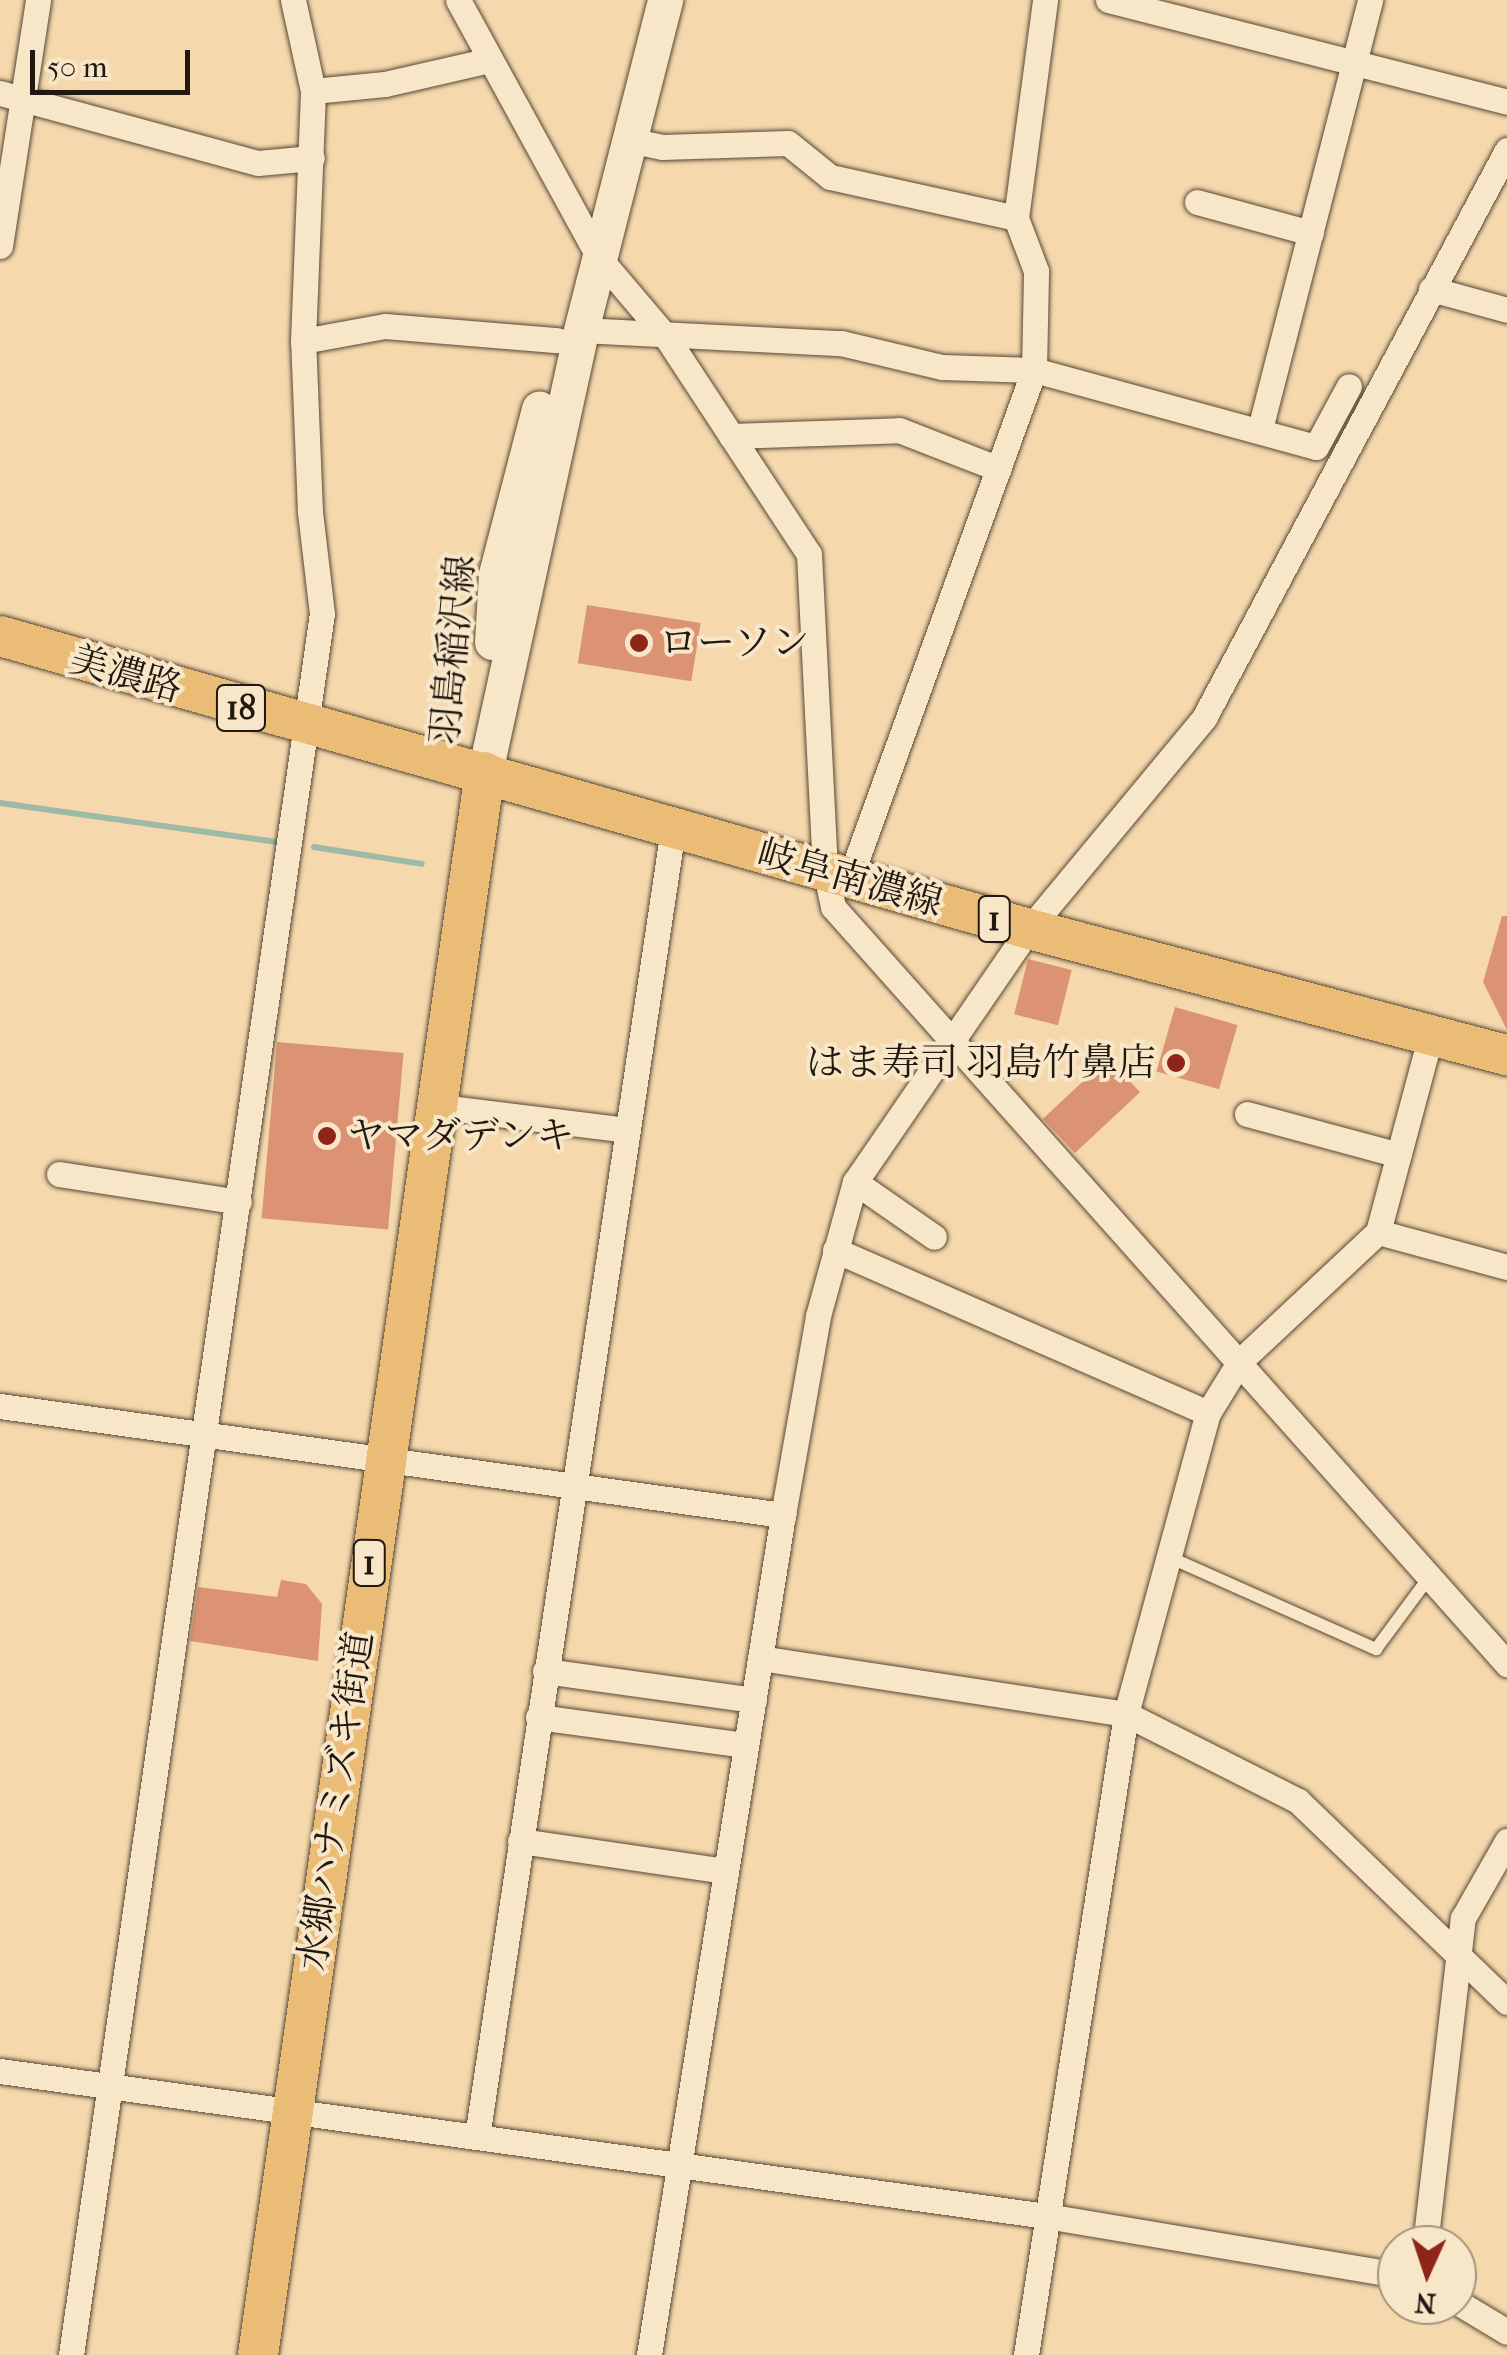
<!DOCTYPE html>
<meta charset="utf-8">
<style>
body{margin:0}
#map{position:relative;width:1507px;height:2355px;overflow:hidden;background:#f5d8ac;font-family:"IM FELL French Canon","Noto Serif JP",serif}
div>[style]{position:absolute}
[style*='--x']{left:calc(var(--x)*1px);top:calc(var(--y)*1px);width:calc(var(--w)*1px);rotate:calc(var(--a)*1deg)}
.stream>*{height:6px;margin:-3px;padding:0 3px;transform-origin:3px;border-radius:3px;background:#9dbaa7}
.building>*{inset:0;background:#dc9374;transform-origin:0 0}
.roads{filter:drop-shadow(0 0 2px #564837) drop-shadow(0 0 2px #564837)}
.lane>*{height:12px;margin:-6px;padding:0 6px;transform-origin:6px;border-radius:6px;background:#f8e6c9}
.street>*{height:25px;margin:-12.5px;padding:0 12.5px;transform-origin:12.5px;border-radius:12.5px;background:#f8e6c9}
.secondary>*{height:35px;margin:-17.5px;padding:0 17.5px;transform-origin:17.5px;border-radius:17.5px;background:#f8e6c9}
.primary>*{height:40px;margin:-20px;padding:0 20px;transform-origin:20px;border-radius:20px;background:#eabc76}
.dots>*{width:28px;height:28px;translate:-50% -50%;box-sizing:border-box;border:5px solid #f8e6c9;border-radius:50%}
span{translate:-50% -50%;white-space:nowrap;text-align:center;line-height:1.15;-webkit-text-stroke:8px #f8e6c9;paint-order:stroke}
.shield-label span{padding:2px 8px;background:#f8e6c9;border:2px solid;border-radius:8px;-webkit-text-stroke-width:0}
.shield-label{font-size:35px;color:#211810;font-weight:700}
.poi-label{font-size:38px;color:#211810}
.left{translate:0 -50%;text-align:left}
.right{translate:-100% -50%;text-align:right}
.street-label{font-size:38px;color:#211810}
.north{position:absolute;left:1377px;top:2225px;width:100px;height:100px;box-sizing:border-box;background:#f8e6c9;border:2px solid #a2947f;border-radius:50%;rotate:183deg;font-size:28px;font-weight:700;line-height:40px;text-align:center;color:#211810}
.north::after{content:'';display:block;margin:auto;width:35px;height:45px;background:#8f2418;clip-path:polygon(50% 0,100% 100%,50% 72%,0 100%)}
.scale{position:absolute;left:30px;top:50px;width:160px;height:45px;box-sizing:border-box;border:5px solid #211810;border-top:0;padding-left:12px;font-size:30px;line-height:35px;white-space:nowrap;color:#211810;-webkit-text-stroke:8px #f8e6c9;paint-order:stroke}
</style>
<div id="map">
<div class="stream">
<div style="--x:0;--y:803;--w:280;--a:8"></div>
<div style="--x:314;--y:847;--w:109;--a:8.9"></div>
</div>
<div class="building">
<div style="left:587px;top:605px;width:115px;height:59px;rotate:9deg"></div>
<div style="clip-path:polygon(1502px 916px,1507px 916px,1507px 1030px,1483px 982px)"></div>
<div style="left:1028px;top:959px;width:45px;height:57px;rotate:14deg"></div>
<div style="left:1175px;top:1007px;width:65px;height:67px;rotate:16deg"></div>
<div style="left:277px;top:1042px;width:127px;height:177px;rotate:5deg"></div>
<div style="left:1108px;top:1058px;width:47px;height:89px;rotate:47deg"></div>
<div style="clip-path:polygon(281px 1580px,306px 1584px,322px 1604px,318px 1661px,190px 1641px,198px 1587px,277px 1597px)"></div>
</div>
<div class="roads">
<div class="lane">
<div style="--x:1169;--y:1557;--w:227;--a:24"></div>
<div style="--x:1376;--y:1649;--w:91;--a:-53.5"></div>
</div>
<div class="street">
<div style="--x:458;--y:0;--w:295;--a:61.3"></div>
<div style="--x:600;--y:259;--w:104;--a:49.7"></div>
<div style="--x:667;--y:338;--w:258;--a:56.7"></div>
<div style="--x:809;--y:554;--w:315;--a:87.1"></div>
<div style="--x:825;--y:869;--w:39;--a:78"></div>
<div style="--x:833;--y:907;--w:1014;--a:48.32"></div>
<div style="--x:1108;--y:0;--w:412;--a:14.3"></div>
<div style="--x:313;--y:91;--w:72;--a:-5.6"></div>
<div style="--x:385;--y:84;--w:108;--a:-12.9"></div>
<div style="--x:0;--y:93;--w:267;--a:15.2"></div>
<div style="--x:258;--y:163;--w:54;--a:-5.3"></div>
<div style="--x:629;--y:140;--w:34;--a:12"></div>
<div style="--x:662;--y:147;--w:126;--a:-1.8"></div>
<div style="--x:788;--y:143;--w:54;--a:39"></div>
<div style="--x:830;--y:177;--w:190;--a:12.4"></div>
<div style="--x:1197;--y:202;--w:118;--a:15.2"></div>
<div style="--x:0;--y:246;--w:249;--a:-81.2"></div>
<div style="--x:1431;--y:289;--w:79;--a:15.4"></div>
<div style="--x:581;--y:330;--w:260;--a:2.9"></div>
<div style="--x:841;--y:343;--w:104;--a:13.4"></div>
<div style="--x:942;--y:367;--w:92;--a:1.9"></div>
<div style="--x:1034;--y:370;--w:292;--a:15.3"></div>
<div style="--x:1316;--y:447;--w:69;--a:-61.6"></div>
<div style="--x:303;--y:341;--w:83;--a:-10.4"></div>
<div style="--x:385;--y:326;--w:173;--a:4.7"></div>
<div style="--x:1260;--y:429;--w:443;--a:-75.6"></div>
<div style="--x:731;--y:436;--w:168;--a:-2"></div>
<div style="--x:899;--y:430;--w:107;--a:21.3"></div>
<div style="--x:850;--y:878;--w:540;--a:-70.09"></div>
<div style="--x:1034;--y:370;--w:99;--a:-88.8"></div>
<div style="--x:1036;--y:271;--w:57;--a:-110.7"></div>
<div style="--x:1016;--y:218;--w:220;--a:-82.4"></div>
<div style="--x:441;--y:1107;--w:187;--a:7"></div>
<div style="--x:1247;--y:1114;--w:157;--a:15.1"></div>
<div style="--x:59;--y:1174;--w:182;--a:8.8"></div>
<div style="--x:855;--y:1182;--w:96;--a:34.8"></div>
<div style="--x:1378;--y:1232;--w:205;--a:-75"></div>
<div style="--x:835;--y:1250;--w:407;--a:23.6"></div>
<div style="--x:0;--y:1406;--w:791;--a:7.93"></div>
<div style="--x:760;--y:1658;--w:370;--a:8.7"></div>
<div style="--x:1126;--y:1714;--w:193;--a:26.8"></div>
<div style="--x:1298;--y:1801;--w:290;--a:43.9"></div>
<div style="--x:545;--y:1671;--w:211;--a:7.9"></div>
<div style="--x:538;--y:1717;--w:210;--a:7.7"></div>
<div style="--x:520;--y:1841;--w:208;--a:8.3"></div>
<div style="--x:0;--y:2071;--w:1056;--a:7.89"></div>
<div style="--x:1046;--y:2216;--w:356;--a:9.5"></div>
<div style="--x:477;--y:2137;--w:1323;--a:-81.48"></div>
<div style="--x:1425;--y:2245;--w:329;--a:-83.4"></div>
<div style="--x:1463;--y:1918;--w:89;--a:-60.3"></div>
<div style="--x:1457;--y:2302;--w:58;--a:31"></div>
<div style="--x:71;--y:2355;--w:1759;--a:-81.8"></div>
<div style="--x:322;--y:614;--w:103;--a:-96.7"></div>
<div style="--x:310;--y:512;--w:171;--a:-92.3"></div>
<div style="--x:303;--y:341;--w:250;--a:-87.7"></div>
<div style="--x:313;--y:91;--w:93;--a:-102.4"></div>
<div style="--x:649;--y:2355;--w:851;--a:-80.94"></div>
<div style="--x:783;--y:1515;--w:202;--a:-80"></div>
<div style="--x:818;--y:1316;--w:139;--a:-74.6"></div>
<div style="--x:855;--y:1182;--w:307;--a:-55.5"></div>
<div style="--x:1029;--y:929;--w:274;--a:-50.3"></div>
<div style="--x:1204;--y:718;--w:644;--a:-61.92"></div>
<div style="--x:1026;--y:2355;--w:649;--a:-81.13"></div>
<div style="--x:1126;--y:1714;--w:312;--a:-74.8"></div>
<div style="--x:1208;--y:1413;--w:61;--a:-58.4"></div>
<div style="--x:1240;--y:1361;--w:189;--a:-43.1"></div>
<div style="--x:1378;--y:1232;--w:134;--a:15.2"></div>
</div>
<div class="secondary">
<div style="--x:492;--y:642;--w:68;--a:-86.6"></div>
<div style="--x:496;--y:574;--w:171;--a:-75.4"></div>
<div style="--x:485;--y:772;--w:452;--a:-77.7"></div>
<div style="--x:581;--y:330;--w:341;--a:-75.7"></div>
</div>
<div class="primary">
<div style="--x:0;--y:636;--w:1070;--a:15.89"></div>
<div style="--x:1029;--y:929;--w:494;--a:14.8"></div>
<div style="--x:258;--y:2355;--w:1599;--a:-81.84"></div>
</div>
</div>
<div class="dots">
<div style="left:639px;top:643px;background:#8f2418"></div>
<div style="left:1176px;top:1063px;background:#8f2418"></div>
<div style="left:327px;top:1136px;background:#8f2418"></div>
</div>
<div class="shield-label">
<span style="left:241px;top:708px">18</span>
<span style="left:994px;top:919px">1</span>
<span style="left:369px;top:1563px">1</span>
</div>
<div class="poi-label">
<span class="left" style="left:659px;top:643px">ローソン</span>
<span class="right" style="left:1156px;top:1063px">はま寿司 羽島竹鼻店</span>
<span class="left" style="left:347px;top:1136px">ヤマダデンキ</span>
</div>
<div class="street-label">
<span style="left:453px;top:650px;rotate:-85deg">羽島稲沢線</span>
<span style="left:126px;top:674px;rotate:16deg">美濃路</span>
<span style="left:850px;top:878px;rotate:16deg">岐阜南濃線</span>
<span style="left:336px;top:1801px;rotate:-82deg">水郷ハナミズキ街道</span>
</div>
<div class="north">N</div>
<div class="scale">50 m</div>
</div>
